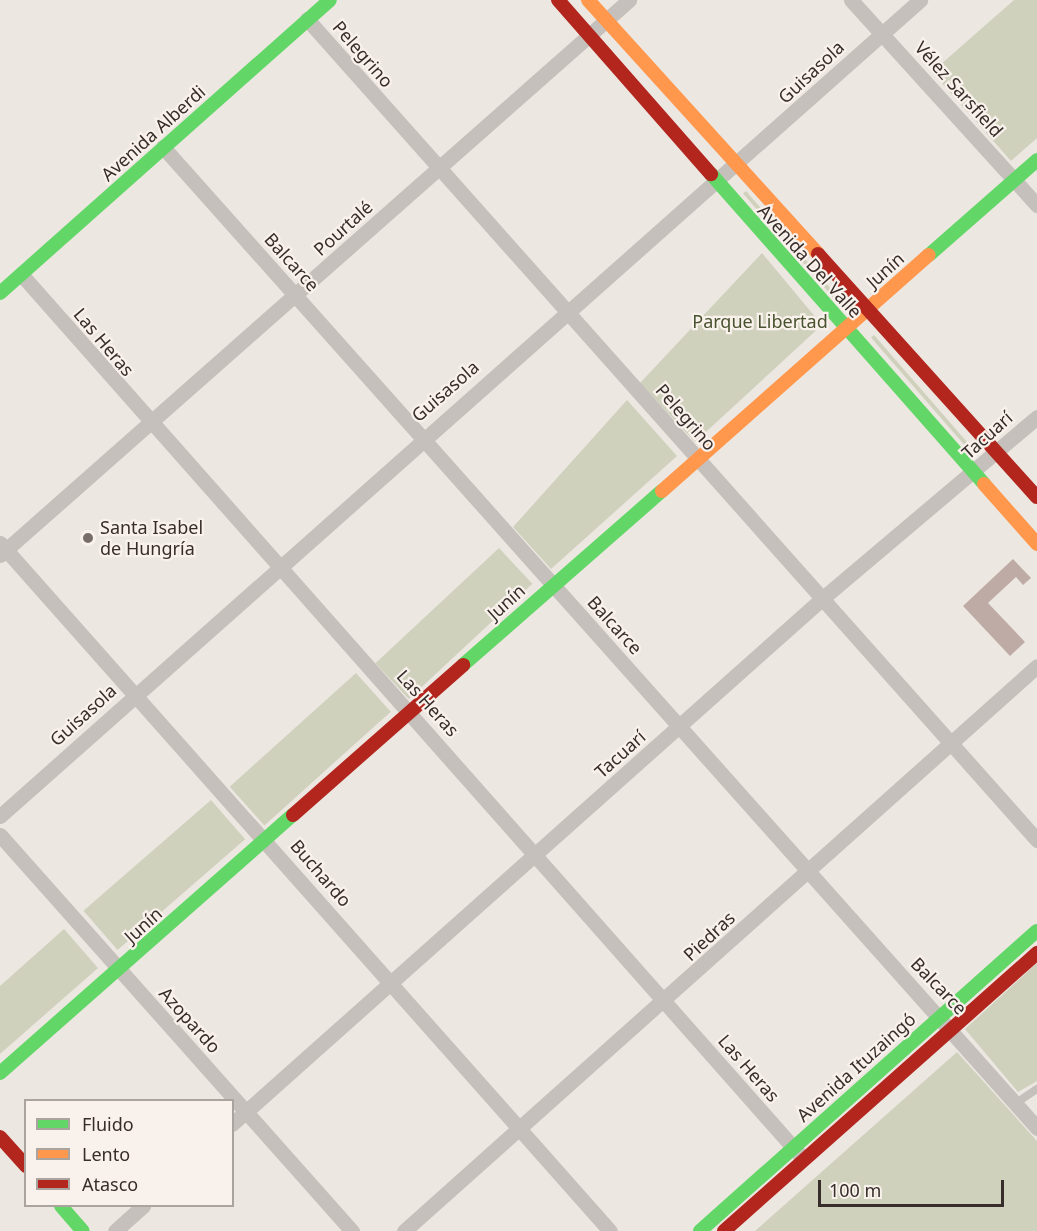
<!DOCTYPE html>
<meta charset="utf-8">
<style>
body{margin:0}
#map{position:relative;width:1037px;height:1231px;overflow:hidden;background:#ede7e2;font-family:"Noto Sans",sans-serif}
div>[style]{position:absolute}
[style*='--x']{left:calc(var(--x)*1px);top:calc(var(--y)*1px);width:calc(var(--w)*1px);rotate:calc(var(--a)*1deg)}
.green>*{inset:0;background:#cfd1bd;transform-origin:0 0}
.building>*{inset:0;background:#bfaba6}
.lane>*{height:8px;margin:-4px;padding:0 4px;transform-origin:4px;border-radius:4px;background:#c6c0bc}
.street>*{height:15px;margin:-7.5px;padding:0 7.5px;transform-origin:7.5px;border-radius:7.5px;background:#c6c0bc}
.fast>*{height:14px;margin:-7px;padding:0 7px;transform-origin:7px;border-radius:7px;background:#63d668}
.slow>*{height:14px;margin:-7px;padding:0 7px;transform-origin:7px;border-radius:7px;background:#ff974d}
.jam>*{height:14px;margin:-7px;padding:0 7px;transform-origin:7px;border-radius:7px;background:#b3261e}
.dots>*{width:16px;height:16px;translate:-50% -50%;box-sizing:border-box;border:3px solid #f9f1eb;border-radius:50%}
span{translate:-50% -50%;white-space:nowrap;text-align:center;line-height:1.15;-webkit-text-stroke:4.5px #f9f1eb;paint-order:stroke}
.street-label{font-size:18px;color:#372d2a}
.park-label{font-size:18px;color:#49532f}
.poi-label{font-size:18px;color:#372d2a}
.left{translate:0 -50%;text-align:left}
.legend{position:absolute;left:24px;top:1099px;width:210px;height:108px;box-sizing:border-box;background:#f9f1eb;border:2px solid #aba39e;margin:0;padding:8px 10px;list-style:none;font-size:18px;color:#372d2a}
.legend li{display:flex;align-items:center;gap:12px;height:30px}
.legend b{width:30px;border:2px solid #aba39e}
.scale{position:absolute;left:818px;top:1180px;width:186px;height:27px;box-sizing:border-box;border:3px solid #372d2a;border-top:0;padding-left:8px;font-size:18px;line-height:21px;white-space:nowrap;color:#372d2a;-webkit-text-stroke:4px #f9f1eb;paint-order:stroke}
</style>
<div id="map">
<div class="green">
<div style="clip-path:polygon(1014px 0,1037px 0,1037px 138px,1011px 161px,932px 72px)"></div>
<div style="left:746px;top:191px;width:147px;height:4px;rotate:49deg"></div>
<div style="clip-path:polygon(762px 253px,822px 325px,695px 442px,640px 383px)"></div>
<div style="left:874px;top:335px;width:147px;height:4px;rotate:49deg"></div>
<div style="clip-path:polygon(627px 400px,677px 456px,551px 569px,513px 527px)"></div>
<div style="left:499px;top:548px;width:49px;height:169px;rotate:47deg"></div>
<div style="left:356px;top:673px;width:52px;height:170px;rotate:48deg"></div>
<div style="left:211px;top:800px;width:52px;height:169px;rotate:49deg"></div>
<div style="clip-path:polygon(64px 929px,98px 968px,0 1054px,0 986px)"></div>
<div style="clip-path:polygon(1037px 963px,1037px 1081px,1018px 1092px,965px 1029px)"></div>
<div style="clip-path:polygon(957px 1052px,1037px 1141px,1037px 1231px,755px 1231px)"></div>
</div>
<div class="building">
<div style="clip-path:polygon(1013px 559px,1031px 578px,1023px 585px,1016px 577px,988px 603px,1025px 642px,1010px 656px,963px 606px)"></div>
</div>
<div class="lane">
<div style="--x:1016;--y:1103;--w:25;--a:-34"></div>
</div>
<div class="street">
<div style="--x:851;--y:0;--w:277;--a:47.8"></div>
<div style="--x:307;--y:19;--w:1099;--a:48.36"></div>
<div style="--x:163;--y:147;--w:1314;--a:48.3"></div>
<div style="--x:21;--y:274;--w:1176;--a:48.52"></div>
<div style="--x:0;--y:543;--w:919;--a:48.44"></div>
<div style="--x:0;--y:555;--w:839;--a:-41.42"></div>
<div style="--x:0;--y:816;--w:1230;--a:-41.57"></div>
<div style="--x:0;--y:835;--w:530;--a:48.37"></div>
<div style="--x:232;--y:1124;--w:793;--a:-41.68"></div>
<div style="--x:824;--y:597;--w:279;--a:-40.2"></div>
<div style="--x:115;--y:1231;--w:38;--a:-42"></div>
<div style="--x:404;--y:1231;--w:848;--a:-41.75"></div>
</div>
<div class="fast">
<div style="--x:711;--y:174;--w:413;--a:48.6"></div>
<div style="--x:929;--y:255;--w:144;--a:-41.3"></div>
<div style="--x:0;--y:293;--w:441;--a:-41.6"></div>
<div style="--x:463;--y:665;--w:264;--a:-41.2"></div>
<div style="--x:0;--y:1073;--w:390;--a:-41.4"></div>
<div style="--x:61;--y:1206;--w:33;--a:49"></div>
<div style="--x:700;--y:1231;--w:451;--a:-41.7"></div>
</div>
<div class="slow">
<div style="--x:588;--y:0;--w:343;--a:47.8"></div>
<div style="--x:984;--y:484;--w:80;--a:48.5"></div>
<div style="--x:662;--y:491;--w:356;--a:-41.5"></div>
</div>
<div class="jam">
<div style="--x:558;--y:0;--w:232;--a:48.7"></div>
<div style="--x:818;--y:254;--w:327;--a:48"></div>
<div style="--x:293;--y:815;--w:227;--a:-41.4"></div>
<div style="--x:0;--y:1137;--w:39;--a:48"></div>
<div style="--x:724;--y:1231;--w:419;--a:-41.6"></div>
</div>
<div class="dots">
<div style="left:88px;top:538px;background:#776e6a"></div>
</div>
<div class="street-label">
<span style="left:363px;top:54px;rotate:49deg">Pelegrino</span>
<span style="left:811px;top:72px;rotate:-43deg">Guisasola</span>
<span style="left:959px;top:89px;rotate:48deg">Vélez Sarsfield</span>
<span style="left:153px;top:133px;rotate:-42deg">Avenida Alberdi</span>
<span style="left:343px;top:228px;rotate:-42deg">Pourtalé</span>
<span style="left:810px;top:261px;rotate:48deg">Avenida Del Valle</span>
<span style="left:292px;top:262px;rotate:48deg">Balcarce</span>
<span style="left:885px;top:270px;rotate:-42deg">Junín</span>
<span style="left:104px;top:342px;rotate:50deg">Las Heras</span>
<span style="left:445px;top:391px;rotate:-41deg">Guisasola</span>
<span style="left:686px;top:417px;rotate:49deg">Pelegrino</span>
<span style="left:987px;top:435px;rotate:-42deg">Tacuarí</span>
<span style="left:506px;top:602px;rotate:-42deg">Junín</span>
<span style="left:615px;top:625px;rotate:48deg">Balcarce</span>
<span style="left:428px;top:703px;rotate:48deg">Las Heras</span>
<span style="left:83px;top:715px;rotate:-42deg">Guisasola</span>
<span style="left:620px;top:754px;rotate:-42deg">Tacuarí</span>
<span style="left:321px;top:873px;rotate:49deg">Buchardo</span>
<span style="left:143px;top:925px;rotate:-42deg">Junín</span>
<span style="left:709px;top:936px;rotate:-43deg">Piedras</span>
<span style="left:939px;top:986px;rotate:46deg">Balcarce</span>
<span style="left:190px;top:1020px;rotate:48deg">Azopardo</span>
<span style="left:856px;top:1067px;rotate:-42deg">Avenida Ituzaingó</span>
<span style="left:749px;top:1068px;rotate:49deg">Las Heras</span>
</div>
<div class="park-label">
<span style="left:760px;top:321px">Parque Libertad</span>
</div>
<div class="poi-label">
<span class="left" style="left:100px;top:538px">Santa Isabel<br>de Hungría</span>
</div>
<ul class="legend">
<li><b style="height:8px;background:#63d668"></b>Fluido</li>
<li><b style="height:8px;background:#ff974d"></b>Lento</li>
<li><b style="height:8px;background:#b3261e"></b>Atasco</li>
</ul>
<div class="scale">100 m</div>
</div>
